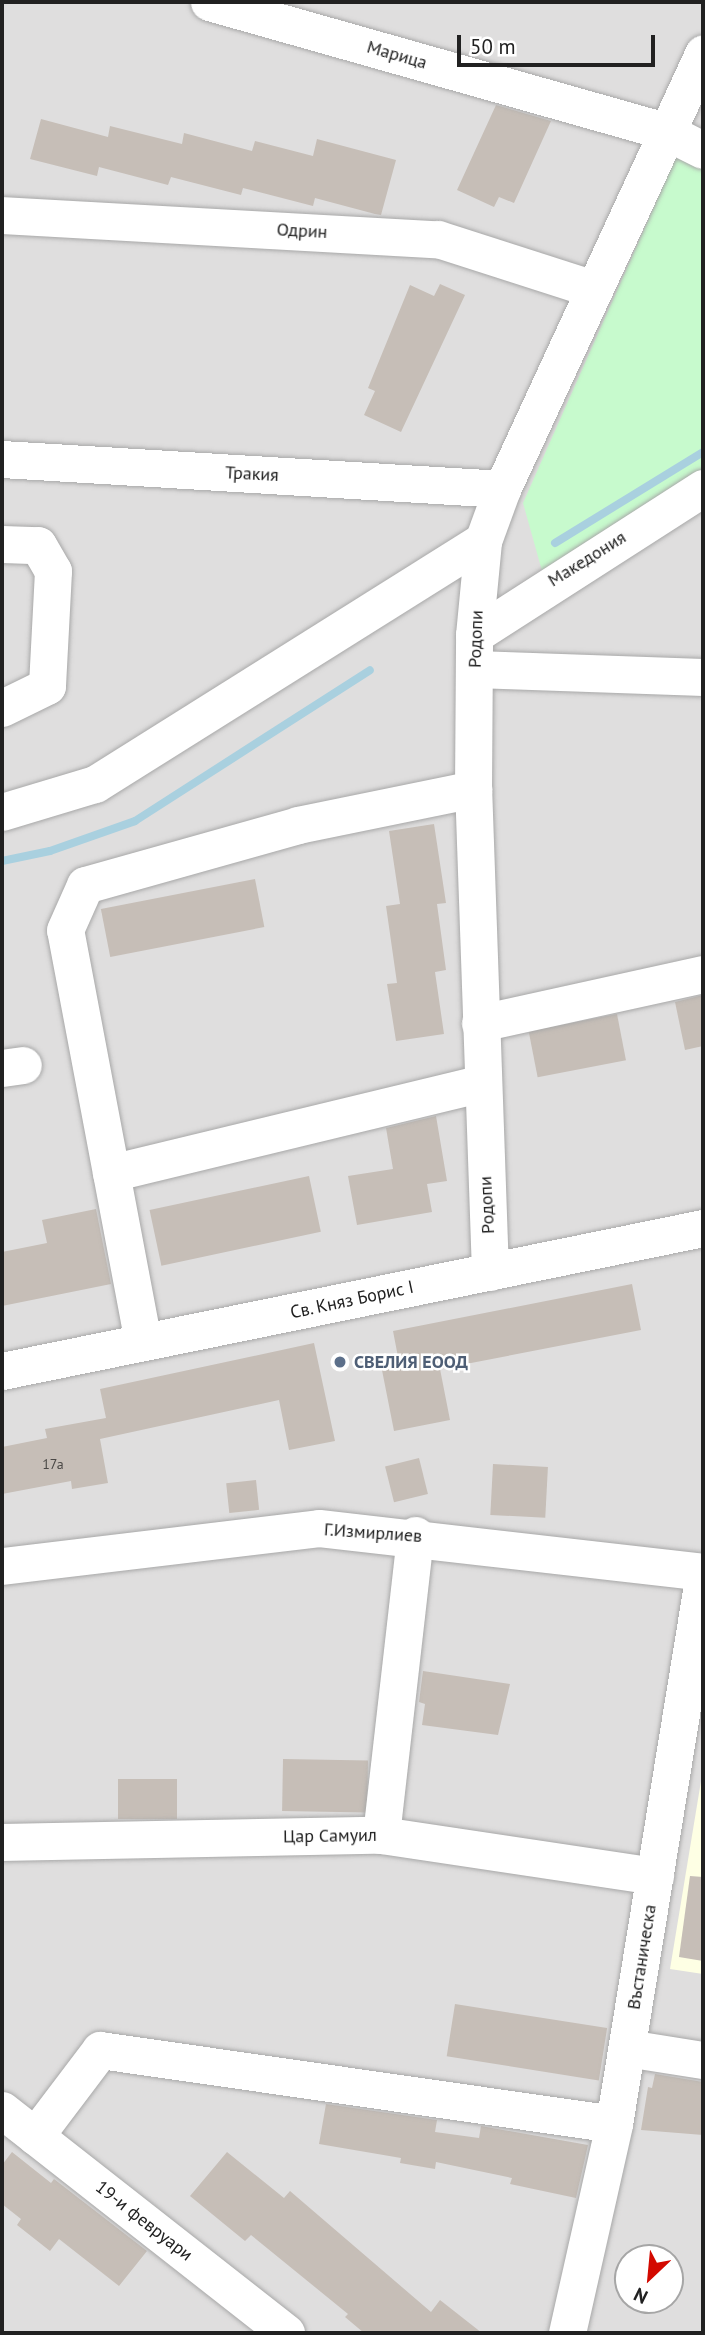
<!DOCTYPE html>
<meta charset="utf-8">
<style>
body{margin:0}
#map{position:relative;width:705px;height:2335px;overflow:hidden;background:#f2efe8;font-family:"PT Sans",sans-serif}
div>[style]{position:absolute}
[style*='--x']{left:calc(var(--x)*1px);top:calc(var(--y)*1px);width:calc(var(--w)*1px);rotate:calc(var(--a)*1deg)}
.residential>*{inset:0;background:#dfdede}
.education>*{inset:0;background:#feffe4}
.park>*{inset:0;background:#c7facd}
.stream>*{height:8px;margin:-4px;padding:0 4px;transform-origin:4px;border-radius:4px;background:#a9d0df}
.building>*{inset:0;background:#c6beb7;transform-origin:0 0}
.roads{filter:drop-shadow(0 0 2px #a8a8a8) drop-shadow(0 0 2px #a8a8a8)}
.minor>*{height:37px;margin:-18.5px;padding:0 18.5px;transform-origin:18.5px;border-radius:18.5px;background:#fff}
.dots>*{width:19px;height:19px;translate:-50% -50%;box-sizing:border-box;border:4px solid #fff;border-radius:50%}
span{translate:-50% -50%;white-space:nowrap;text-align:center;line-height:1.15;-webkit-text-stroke:5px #fff;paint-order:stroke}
.number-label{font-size:14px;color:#4a4846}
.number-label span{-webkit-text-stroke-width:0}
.street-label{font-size:18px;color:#212121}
.service-label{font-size:18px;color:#4e5e75;font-weight:700}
.left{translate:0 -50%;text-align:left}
.frame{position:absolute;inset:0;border:4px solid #212121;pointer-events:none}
.north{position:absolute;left:614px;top:2244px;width:70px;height:70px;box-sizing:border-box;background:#fff;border:2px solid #a6a6a6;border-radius:50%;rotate:206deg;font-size:19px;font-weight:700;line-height:28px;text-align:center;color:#212121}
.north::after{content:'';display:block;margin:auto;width:24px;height:32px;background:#d30900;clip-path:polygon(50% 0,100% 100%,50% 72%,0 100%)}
.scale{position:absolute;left:457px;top:35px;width:198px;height:32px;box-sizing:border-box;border:4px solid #212121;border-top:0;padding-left:9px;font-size:21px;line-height:24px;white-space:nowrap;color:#212121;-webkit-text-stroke:5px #fff;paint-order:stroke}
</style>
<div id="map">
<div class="residential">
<div style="clip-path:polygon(evenodd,2px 2px,703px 2px,703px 2333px,2px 2333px,2px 2px,628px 2258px,670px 2258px,670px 2300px,628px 2300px,628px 2258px)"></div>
</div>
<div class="education">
<div style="clip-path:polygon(703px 1769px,703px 1974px,670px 1969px)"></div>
</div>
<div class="park">
<div style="clip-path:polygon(677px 155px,703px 169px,703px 472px,544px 578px,523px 503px)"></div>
</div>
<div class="stream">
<div style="--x:555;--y:543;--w:174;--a:-31.6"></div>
<div style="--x:2;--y:861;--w:49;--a:-11.8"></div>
<div style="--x:50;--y:851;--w:90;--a:-19.4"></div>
<div style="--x:135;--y:821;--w:279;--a:-32.7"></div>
</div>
<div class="building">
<div style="clip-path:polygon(496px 105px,551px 121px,514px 203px,499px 197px,494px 207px,457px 190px)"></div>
<div style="clip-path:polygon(41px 119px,108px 137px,110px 126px,182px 144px,184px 133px,252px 151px,255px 141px,313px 156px,317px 139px,396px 160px,381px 215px,375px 214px,315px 198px,313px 206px,243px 188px,241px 195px,171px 177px,168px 185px,99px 167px,97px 176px,30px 159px)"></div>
<div style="clip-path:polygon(440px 284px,465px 295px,401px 432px,364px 415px,375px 391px,368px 388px,410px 285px,434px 296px)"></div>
<div style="clip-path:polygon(434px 824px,446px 903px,437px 904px,446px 970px,435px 972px,444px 1034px,396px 1041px,387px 984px,397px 983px,386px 906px,400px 904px,389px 831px)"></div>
<div style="left:255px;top:879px;width:49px;height:157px;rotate:79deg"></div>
<div style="clip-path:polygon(703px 995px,703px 1046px,685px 1050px,675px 1002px)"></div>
<div style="left:617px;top:1014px;width:47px;height:90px;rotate:79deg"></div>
<div style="clip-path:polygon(436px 1116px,447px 1181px,427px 1184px,432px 1212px,357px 1225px,348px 1176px,393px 1169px,386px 1128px)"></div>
<div style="left:309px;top:1176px;width:57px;height:163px;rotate:78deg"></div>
<div style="clip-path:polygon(96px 1209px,111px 1284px,2px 1306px,2px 1252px,47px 1243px,42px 1220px)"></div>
<div style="clip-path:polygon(632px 1284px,641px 1330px,440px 1369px,450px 1420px,394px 1431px,380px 1360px,398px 1357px,393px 1331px)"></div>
<div style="clip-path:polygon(314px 1343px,335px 1441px,289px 1450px,279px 1400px,100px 1439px,108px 1483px,72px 1489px,71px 1481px,2px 1494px,2px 1447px,47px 1438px,45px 1429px,106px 1418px,100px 1389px)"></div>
<div style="left:419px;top:1458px;width:37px;height:35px;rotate:76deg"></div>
<div style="left:493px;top:1464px;width:55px;height:51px;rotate:3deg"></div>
<div style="left:256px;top:1480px;width:30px;height:30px;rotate:84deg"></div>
<div style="clip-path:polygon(423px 1671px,510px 1684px,498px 1735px,422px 1725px,425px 1704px,419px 1702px)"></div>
<div style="left:283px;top:1759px;width:85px;height:52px;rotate:1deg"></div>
<div style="left:118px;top:1779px;width:59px;height:40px"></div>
<div style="clip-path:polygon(690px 1876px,703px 1877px,703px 1961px,679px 1957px)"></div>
<div style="left:455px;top:2004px;width:154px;height:53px;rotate:9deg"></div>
<div style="clip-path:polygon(655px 2074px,703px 2082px,703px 2135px,641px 2130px,648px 2087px,652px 2088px)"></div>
<div style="clip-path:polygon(326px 2104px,437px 2120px,435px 2132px,479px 2138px,481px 2126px,588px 2145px,576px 2198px,510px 2184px,512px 2178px,436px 2162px,435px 2169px,400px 2163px,401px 2158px,319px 2144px)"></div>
<div style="clip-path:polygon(12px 2152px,51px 2183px,54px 2179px,147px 2251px,119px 2286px,59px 2239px,50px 2251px,17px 2225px,21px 2219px,2px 2204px,2px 2165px)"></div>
<div style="clip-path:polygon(227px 2152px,284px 2198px,290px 2191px,431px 2312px,440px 2300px,482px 2333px,364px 2333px,345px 2317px,348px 2314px,251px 2235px,245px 2241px,190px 2196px)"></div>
</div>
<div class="roads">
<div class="minor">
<div style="--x:209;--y:2;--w:476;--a:15.8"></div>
<div style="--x:667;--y:132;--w:40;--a:26.6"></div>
<div style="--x:2;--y:215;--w:437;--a:3.2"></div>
<div style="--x:438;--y:239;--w:164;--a:17.8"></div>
<div style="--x:2;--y:459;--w:501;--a:3.43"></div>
<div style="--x:2;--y:544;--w:36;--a:2"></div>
<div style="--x:38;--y:545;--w:30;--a:60"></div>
<div style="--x:53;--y:571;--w:115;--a:93"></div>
<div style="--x:47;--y:686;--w:50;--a:153.9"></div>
<div style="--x:474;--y:635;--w:272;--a:-32.7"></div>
<div style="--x:475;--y:669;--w:228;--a:2"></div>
<div style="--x:2;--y:812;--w:97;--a:-16.8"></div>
<div style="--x:95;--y:784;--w:458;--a:-32.1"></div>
<div style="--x:480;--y:1023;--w:228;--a:-12.4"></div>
<div style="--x:2;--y:1068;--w:21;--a:-8"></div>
<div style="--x:111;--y:1173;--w:382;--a:-13.6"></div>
<div style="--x:490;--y:1272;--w:483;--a:-92"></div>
<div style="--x:473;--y:789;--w:154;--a:-89.6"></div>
<div style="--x:474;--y:635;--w:94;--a:-84.5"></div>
<div style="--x:483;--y:541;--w:55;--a:-69.9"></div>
<div style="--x:502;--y:489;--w:480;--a:-65.2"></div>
<div style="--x:143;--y:1342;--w:419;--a:-100.7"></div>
<div style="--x:65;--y:930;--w:49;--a:-66"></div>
<div style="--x:85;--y:885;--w:221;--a:-15.7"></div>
<div style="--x:298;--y:825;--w:179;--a:-11.6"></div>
<div style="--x:2;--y:1371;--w:715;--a:-11.53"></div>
<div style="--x:2;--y:1566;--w:319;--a:-6.8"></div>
<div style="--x:319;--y:1528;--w:387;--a:6.5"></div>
<div style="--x:381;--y:1835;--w:302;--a:-83.5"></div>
<div style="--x:2;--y:1842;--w:379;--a:-1.1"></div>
<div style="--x:381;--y:1835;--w:277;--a:8.5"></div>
<div style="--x:627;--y:2048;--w:77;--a:9"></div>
<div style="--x:2;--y:2110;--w:361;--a:38.1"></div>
<div style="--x:35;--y:2136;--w:108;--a:-52.9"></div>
<div style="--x:100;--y:2050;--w:519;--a:8.19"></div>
<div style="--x:567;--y:2333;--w:214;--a:-77.3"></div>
<div style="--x:614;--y:2124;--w:552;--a:-80.73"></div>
</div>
</div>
<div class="dots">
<div style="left:340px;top:1362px;background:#5c6f8a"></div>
</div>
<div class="number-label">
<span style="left:53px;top:1464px">17a</span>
</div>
<div class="street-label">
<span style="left:397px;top:55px;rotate:16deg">Марица</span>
<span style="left:302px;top:231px;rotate:3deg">Одрин</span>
<span style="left:252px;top:474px;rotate:3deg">Тракия</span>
<span style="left:587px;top:559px;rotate:-32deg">Македония</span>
<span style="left:476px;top:639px;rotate:-88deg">Родопи</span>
<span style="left:487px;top:1205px;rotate:-93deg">Родопи</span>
<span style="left:352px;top:1300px;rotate:-12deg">Св. Княз Борис I</span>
<span style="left:373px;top:1533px;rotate:4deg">Г.Измирлиев</span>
<span style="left:330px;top:1836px;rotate:-1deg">Цар Самуил</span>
<span style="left:642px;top:1957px;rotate:-81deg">Въстаническа</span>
<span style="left:144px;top:2221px;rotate:38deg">19-и февруари</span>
</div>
<div class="service-label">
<span class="left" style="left:354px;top:1362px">СВЕЛИЯ ЕООД</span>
</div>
<div class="frame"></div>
<div class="north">N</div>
<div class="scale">50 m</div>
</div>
